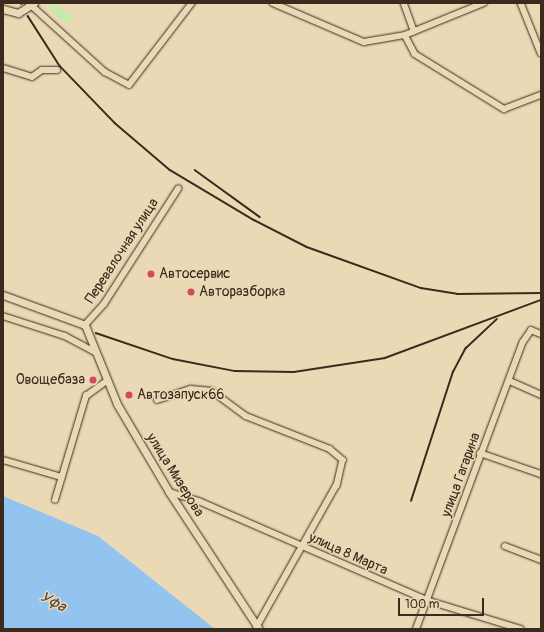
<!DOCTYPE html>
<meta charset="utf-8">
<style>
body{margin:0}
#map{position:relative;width:544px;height:632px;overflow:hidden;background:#ebd9b6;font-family:Pangolin,sans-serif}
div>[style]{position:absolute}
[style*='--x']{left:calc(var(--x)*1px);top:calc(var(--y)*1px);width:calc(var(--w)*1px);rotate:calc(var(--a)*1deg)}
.green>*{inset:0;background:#c6eba6}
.water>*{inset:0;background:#93c4ef}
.roads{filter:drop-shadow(0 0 1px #3b2a1e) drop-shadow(0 0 1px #3b2a1e)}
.minor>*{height:5.5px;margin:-2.75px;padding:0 2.75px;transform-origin:2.75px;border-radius:2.75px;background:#ebd9b6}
.tertiary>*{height:7px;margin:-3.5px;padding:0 3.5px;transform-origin:3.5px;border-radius:3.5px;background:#ebd9b6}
.rail>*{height:1.5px;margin:-0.75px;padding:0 0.75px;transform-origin:0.75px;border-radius:0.75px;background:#3b2a1e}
.dots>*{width:11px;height:11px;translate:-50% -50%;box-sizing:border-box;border:2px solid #ebd9b6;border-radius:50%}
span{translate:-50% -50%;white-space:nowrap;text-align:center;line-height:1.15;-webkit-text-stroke:3px #ebd9b6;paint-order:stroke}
.street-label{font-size:14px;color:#3b2a1e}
.poi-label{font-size:14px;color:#3b2a1e}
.left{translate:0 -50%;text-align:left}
.right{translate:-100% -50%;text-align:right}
.water-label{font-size:15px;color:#48413d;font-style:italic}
.frame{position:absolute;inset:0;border:4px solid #3b2a1e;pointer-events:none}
.scale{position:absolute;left:398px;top:598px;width:86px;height:18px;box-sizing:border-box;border:2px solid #3b2a1e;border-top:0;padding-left:5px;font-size:12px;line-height:14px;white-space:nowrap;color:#3b2a1e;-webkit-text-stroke:3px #ebd9b6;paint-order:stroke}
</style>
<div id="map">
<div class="green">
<div style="clip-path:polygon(55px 3px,74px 16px,66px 24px,49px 9px)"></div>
</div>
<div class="water">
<div style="clip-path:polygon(3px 496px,98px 536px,215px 629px,3px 629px)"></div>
</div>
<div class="roads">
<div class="minor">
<div style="--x:29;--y:3;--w:103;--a:42.2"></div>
<div style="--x:105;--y:72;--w:27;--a:28"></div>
<div style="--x:129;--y:85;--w:103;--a:-52.5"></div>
<div style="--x:273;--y:3;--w:99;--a:23.2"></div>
<div style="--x:364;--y:42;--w:42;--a:-9.7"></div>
<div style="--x:405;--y:35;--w:85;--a:-22.1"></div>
<div style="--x:404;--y:3;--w:30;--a:70"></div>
<div style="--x:521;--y:3;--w:54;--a:68.2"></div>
<div style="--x:405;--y:35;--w:21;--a:62"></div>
<div style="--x:415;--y:54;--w:105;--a:31.7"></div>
<div style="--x:504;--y:109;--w:40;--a:-21"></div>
<div style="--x:3;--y:68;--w:30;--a:17"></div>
<div style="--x:32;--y:77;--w:12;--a:-35"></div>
<div style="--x:42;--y:70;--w:15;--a:0"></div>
<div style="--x:3;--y:316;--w:65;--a:17.9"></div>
<div style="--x:65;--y:336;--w:34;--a:28"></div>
<div style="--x:85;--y:325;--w:28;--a:-48"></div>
<div style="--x:104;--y:304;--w:137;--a:-57.2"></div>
<div style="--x:510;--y:381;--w:34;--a:24"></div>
<div style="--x:157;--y:400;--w:36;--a:-18"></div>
<div style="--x:191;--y:389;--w:21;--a:5"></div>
<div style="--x:212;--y:391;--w:42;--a:36.3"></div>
<div style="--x:246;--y:416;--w:90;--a:21.4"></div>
<div style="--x:330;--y:449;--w:17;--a:40"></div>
<div style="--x:343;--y:460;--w:26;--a:103"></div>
<div style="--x:337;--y:485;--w:163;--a:119.4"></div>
<div style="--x:480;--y:453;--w:65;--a:19"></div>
<div style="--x:3;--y:460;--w:61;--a:16.1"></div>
<div style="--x:169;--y:492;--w:31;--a:17"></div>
<div style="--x:199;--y:501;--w:251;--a:23.5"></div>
<div style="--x:429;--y:601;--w:96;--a:16.9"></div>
<div style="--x:55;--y:500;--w:109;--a:-73.4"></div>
<div style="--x:86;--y:396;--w:26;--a:-36"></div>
<div style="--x:505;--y:546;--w:39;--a:21"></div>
<div style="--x:416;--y:629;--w:306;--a:-69.6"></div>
<div style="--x:523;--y:342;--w:14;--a:-56"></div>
<div style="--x:531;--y:330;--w:11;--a:22"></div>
</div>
<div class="tertiary">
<div style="--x:3;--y:9;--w:16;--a:15"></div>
<div style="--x:18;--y:13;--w:19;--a:-32"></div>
<div style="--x:3;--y:295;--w:87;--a:20.1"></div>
<div style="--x:85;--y:325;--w:85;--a:67.9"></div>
<div style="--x:117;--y:404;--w:102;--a:59.4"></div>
<div style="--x:169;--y:492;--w:164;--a:56.7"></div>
</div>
</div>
<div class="rail">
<div style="--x:21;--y:3;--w:1;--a:45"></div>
<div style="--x:28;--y:16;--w:59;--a:57.4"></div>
<div style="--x:60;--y:66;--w:79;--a:46"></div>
<div style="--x:115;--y:123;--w:72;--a:40.5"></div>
<div style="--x:170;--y:170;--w:98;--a:30.8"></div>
<div style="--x:254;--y:220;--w:59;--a:27"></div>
<div style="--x:307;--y:247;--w:121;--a:19.8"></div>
<div style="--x:421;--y:288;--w:36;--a:9"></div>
<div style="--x:457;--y:294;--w:84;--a:-0.7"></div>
<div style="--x:195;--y:170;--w:80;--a:35.9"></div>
<div style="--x:96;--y:333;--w:81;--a:18.7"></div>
<div style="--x:173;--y:359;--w:63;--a:11"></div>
<div style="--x:235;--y:371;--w:59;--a:1"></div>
<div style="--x:294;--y:372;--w:92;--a:-8.7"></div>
<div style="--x:385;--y:358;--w:166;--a:-20.4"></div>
<div style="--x:411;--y:501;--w:136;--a:-72"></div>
<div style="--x:453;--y:372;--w:27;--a:-62"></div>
<div style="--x:466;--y:348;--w:42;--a:-43.1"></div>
</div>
<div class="dots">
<div style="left:151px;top:274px;background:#d1495b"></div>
<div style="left:191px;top:292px;background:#d1495b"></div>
<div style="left:93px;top:380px;background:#d1495b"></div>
<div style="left:129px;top:395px;background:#d1495b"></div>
</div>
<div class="street-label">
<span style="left:122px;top:251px;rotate:-57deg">Перевалочная улица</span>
<span style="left:175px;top:475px;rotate:58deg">улица Мизерова</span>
<span style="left:461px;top:475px;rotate:-70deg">улица Гагарина</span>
<span style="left:348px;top:554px;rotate:24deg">улица 8 Марта</span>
</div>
<div class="poi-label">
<span class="left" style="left:159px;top:274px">Автосервис</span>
<span class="left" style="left:199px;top:292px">Авторазборка</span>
<span class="right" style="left:85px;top:380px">Овощебаза</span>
<span class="left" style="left:137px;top:395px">Автозапуск66</span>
</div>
<div class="water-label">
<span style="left:53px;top:602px;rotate:28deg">Уфа</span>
</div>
<div class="frame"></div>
<div class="scale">100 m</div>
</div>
